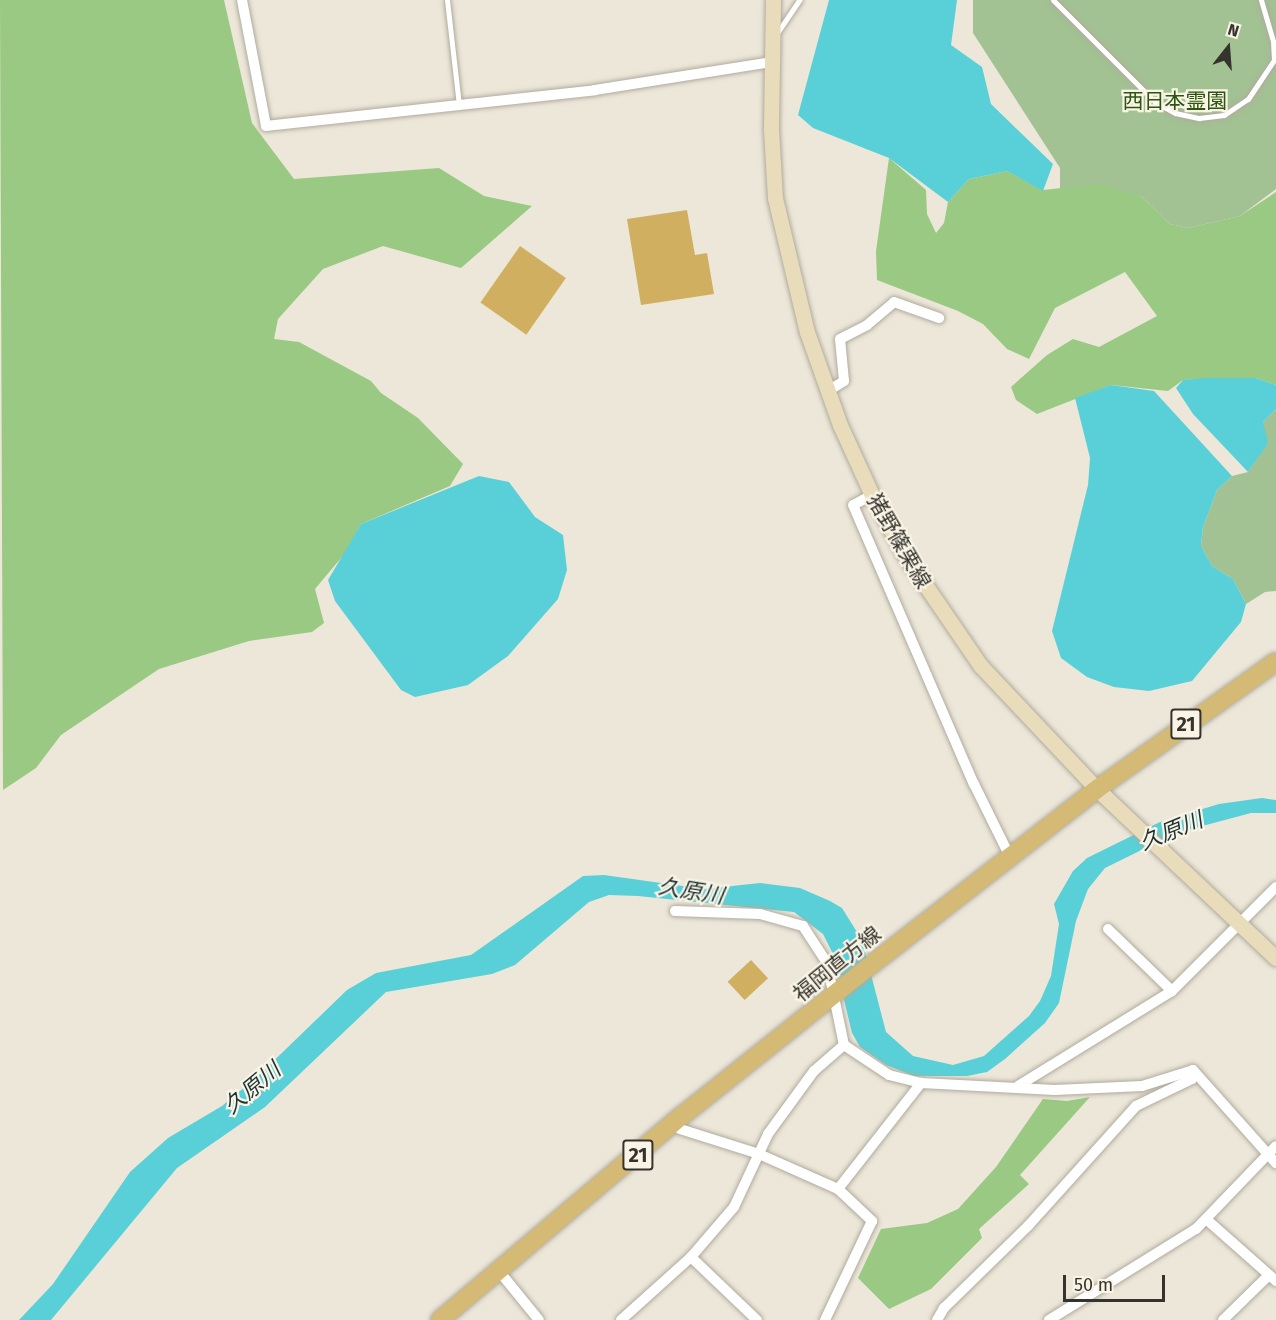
<!DOCTYPE html>
<meta charset="utf-8">
<style>
body{margin:0}
#map{position:relative;width:1276px;height:1320px;overflow:hidden;background:#ece7d9;font-family:"Fira Sans","Noto Sans JP",sans-serif}
div>[style]{position:absolute}
[style*='--x']{left:calc(var(--x)*1px);top:calc(var(--y)*1px);width:calc(var(--w)*1px);rotate:calc(var(--a)*1deg)}
.green>*{inset:0;background:#a2c293}
.forest>*{inset:0;background:#9ac984}
.water>*{inset:0;background:#59d0d7}
.building>*{inset:0;background:#d0b060;transform-origin:0 0}
.roads{filter:drop-shadow(0 0 2px #b0ab9e) drop-shadow(0 0 2px #b0ab9e)}
.lane>*{height:5px;margin:-2.5px;padding:0 2.5px;transform-origin:2.5px;border-radius:2.5px;background:#fff}
.street>*{height:10px;margin:-5px;padding:0 5px;transform-origin:5px;border-radius:5px;background:#fff}
.secondary>*{height:15px;margin:-7.5px;padding:0 7.5px;transform-origin:7.5px;border-radius:7.5px;background:#e9dcba}
.primary>*{height:18px;margin:-9px;padding:0 9px;transform-origin:9px;border-radius:9px;background:#d4ba74}
span{translate:-50% -50%;white-space:nowrap;text-align:center;line-height:1.15;-webkit-text-stroke:4.5px #f9f4e6;paint-order:stroke}
.shield-label span{padding:2px 4px;background:#f9f4e6;border:2px solid;border-radius:4px;-webkit-text-stroke-width:0}
.shield-label{font-size:20px;color:#35332e;font-weight:700}
.park-label{font-size:21px;color:#2c560f}
.street-label{font-size:21px;color:#35332e}
.water-label{font-size:22px;color:#1e3335;font-style:italic}
.north{position:absolute;left:1198px;top:18px;width:60px;height:60px;-webkit-text-stroke:4px #f9f4e6;paint-order:stroke;rotate:17deg;font-size:16px;font-weight:700;line-height:24px;text-align:center;color:#35332e}
.north::after{content:'';display:block;margin:auto;width:21px;height:27px;background:#35332e;clip-path:polygon(50% 0,100% 100%,50% 72%,0 100%)}
.scale{position:absolute;left:1063px;top:1275px;width:102px;height:27px;box-sizing:border-box;border:3px solid #35332e;border-top:0;padding-left:8px;font-size:18px;line-height:21px;white-space:nowrap;color:#35332e;-webkit-text-stroke:4px #f9f4e6;paint-order:stroke}
</style>
<div id="map">
<div class="green">
<div style="clip-path:polygon(973px 0,1276px 0,1276px 189px,1240px 216px,1188px 228px,1170px 224px,1141px 196px,1060px 190px,1060px 168px,973px 33px)"></div>
<div style="clip-path:polygon(1276px 409px,1276px 591px,1265px 592px,1246px 604px,1233px 579px,1212px 566px,1201px 546px,1203px 527px,1217px 490px,1232px 476px,1248px 472px,1256px 460px,1263px 422px)"></div>
</div>
<div class="forest">
<div style="clip-path:polygon(0 0,224px 0,252px 123px,294px 179px,439px 168px,484px 196px,532px 206px,461px 268px,383px 246px,323px 269px,278px 319px,274px 339px,299px 342px,371px 381px,381px 393px,418px 418px,463px 464px,450px 486px,361px 524px,346px 552px,315px 589px,324px 623px,312px 632px,249px 641px,159px 669px,61px 735px,36px 768px,3px 790px)"></div>
<div style="clip-path:polygon(889px 158px,926px 190px,927px 214px,936px 233px,944px 223px,948px 202px,969px 179px,1007px 171px,1043px 190px,1099px 184px,1141px 196px,1170px 224px,1188px 228px,1240px 216px,1276px 192px,1276px 385px,1256px 378px,1230px 378px,1183px 380px,1168px 391px,1111px 385px,1037px 414px,1016px 400px,1011px 387px,1047px 355px,1073px 339px,1099px 347px,1157px 316px,1125px 272px,1055px 308px,1029px 359px,1007px 349px,983px 324px,958px 311px,877px 280px,876px 251px)"></div>
<div style="clip-path:polygon(1090px 1097px,1020px 1175px,1029px 1184px,979px 1229px,982px 1238px,931px 1289px,889px 1309px,858px 1278px,881px 1229px,927px 1223px,958px 1209px,996px 1167px,1043px 1099px,1067px 1101px)"></div>
</div>
<div class="water">
<div style="clip-path:polygon(829px 0,957px 0,951px 45px,982px 67px,991px 104px,1053px 164px,1043px 191px,1007px 171px,969px 179px,948px 202px,889px 158px,813px 128px,798px 115px)"></div>
<div style="clip-path:polygon(1207px 378px,1256px 378px,1276px 385px,1276px 409px,1263px 422px,1268px 443px,1248px 472px,1193px 414px,1176px 388px,1183px 380px)"></div>
<div style="clip-path:polygon(1111px 385px,1154px 391px,1232px 476px,1217px 490px,1203px 527px,1201px 546px,1212px 566px,1233px 579px,1246px 604px,1241px 622px,1192px 681px,1149px 691px,1114px 687px,1087px 677px,1061px 658px,1052px 631px,1088px 485px,1090px 458px,1075px 398px)"></div>
<div style="clip-path:polygon(479px 476px,509px 482px,535px 517px,563px 535px,567px 570px,558px 599px,508px 656px,468px 685px,415px 697px,401px 690px,335px 601px,328px 580px,361px 524px)"></div>
<div style="clip-path:polygon(1262px 798px,1276px 800px,1276px 813px,1251px 813px,1176px 833px,1105px 868px,1088px 889px,1076px 921px,1059px 1003px,1045px 1023px,1005px 1059px,987px 1072px,967px 1076px,914px 1076px,886px 1065px,860px 1047px,852px 1033px,833px 954px,823px 934px,794px 912px,638px 896px,609px 895px,589px 902px,515px 965px,492px 974px,386px 992px,265px 1107px,177px 1168px,51px 1320px,19px 1320px,53px 1284px,130px 1172px,168px 1138px,222px 1106px,257px 1077px,347px 990px,376px 973px,471px 955px,583px 876px,604px 875px,704px 889px,760px 883px,800px 888px,830px 901px,842px 908px,862px 940px,886px 1032px,913px 1056px,953px 1065px,984px 1056px,1029px 1016px,1040px 1001px,1051px 976px,1059px 924px,1054px 904px,1073px 871px,1087px 858px,1160px 822px,1219px 804px)"></div>
</div>
<div class="building">
<div style="clip-path:polygon(687px 210px,695px 255px,707px 253px,714px 294px,641px 305px,627px 219px)"></div>
<div style="left:520px;top:246px;width:56px;height:69px;rotate:35deg"></div>
<div style="left:751px;top:960px;width:25px;height:32px;rotate:47deg"></div>
</div>
<div class="roads">
<div class="lane">
<div style="--x:447;--y:0;--w:106;--a:83.5"></div>
<div style="--x:1053;--y:0;--w:144;--a:45"></div>
<div style="--x:1155;--y:102;--w:23;--a:29"></div>
<div style="--x:1175;--y:113;--w:25;--a:12"></div>
<div style="--x:1199;--y:118;--w:25;--a:-7"></div>
<div style="--x:1224;--y:115;--w:29;--a:-34"></div>
<div style="--x:1248;--y:99;--w:47;--a:-56.3"></div>
<div style="--x:1274;--y:60;--w:19;--a:-93"></div>
<div style="--x:1273;--y:41;--w:43;--a:-106.3"></div>
<div style="--x:777;--y:33;--w:40;--a:-56"></div>
</div>
<div class="street">
<div style="--x:242;--y:0;--w:128;--a:79.2"></div>
<div style="--x:266;--y:126;--w:331;--a:-6.2"></div>
<div style="--x:595;--y:90;--w:178;--a:-9"></div>
<div style="--x:828;--y:391;--w:19;--a:-32"></div>
<div style="--x:844;--y:381;--w:42;--a:-95.4"></div>
<div style="--x:840;--y:339;--w:30;--a:-27"></div>
<div style="--x:867;--y:325;--w:35;--a:-40"></div>
<div style="--x:894;--y:302;--w:48;--a:19.6"></div>
<div style="--x:872;--y:495;--w:21;--a:152"></div>
<div style="--x:853;--y:505;--w:304;--a:66.6"></div>
<div style="--x:974;--y:784;--w:81;--a:63.7"></div>
<div style="--x:675;--y:911;--w:85;--a:2"></div>
<div style="--x:760;--y:914;--w:45;--a:15.6"></div>
<div style="--x:803;--y:926;--w:44;--a:57"></div>
<div style="--x:827;--y:963;--w:84;--a:78.3"></div>
<div style="--x:844;--y:1045;--w:54;--a:33.7"></div>
<div style="--x:889;--y:1075;--w:33;--a:14"></div>
<div style="--x:921;--y:1083;--w:134;--a:3"></div>
<div style="--x:1055;--y:1090;--w:87;--a:-2.6"></div>
<div style="--x:1142;--y:1086;--w:53;--a:-17.4"></div>
<div style="--x:1193;--y:1070;--w:125;--a:48.3"></div>
<div style="--x:1108;--y:929;--w:89;--a:44.1"></div>
<div style="--x:1018;--y:1086;--w:181;--a:-31.7"></div>
<div style="--x:1172;--y:991;--w:147;--a:-45"></div>
<div style="--x:674;--y:1123;--w:8;--a:45"></div>
<div style="--x:680;--y:1129;--w:83;--a:17.6"></div>
<div style="--x:759;--y:1154;--w:86;--a:23.9"></div>
<div style="--x:838;--y:1189;--w:47;--a:43.3"></div>
<div style="--x:872;--y:1221;--w:110;--a:115.4"></div>
<div style="--x:838;--y:1189;--w:135;--a:-51.9"></div>
<div style="--x:1206;--y:1219;--w:94;--a:41.5"></div>
<div style="--x:691;--y:1257;--w:91;--a:43.7"></div>
<div style="--x:499;--y:1271;--w:63;--a:50.8"></div>
<div style="--x:621;--y:1320;--w:94;--a:-42"></div>
<div style="--x:691;--y:1257;--w:66;--a:-49.3"></div>
<div style="--x:734;--y:1207;--w:81;--a:-65"></div>
<div style="--x:768;--y:1134;--w:78;--a:-53.9"></div>
<div style="--x:814;--y:1071;--w:40;--a:-41"></div>
<div style="--x:937;--y:1320;--w:14;--a:-60"></div>
<div style="--x:944;--y:1308;--w:117;--a:-44.3"></div>
<div style="--x:1028;--y:1226;--w:161;--a:-48"></div>
<div style="--x:1136;--y:1106;--w:62;--a:-25.7"></div>
<div style="--x:1192;--y:1079;--w:9;--a:-84"></div>
<div style="--x:1049;--y:1320;--w:173;--a:-31.8"></div>
<div style="--x:1196;--y:1229;--w:115;--a:-46.1"></div>
<div style="--x:1223;--y:1320;--w:62;--a:-44.3"></div>
</div>
<div class="secondary">
<div style="--x:773;--y:0;--w:129;--a:90.9"></div>
<div style="--x:771;--y:129;--w:69;--a:86.7"></div>
<div style="--x:775;--y:198;--w:138;--a:76.6"></div>
<div style="--x:807;--y:332;--w:99;--a:70.5"></div>
<div style="--x:840;--y:425;--w:77;--a:65.4"></div>
<div style="--x:872;--y:495;--w:67;--a:61.5"></div>
<div style="--x:904;--y:554;--w:135;--a:55.6"></div>
<div style="--x:980;--y:665;--w:170;--a:46.7"></div>
<div style="--x:1097;--y:789;--w:246;--a:43.4"></div>
</div>
<div class="primary">
<div style="--x:440;--y:1320;--w:318;--a:-40.2"></div>
<div style="--x:683;--y:1115;--w:252;--a:-38.6"></div>
<div style="--x:880;--y:958;--w:275;--a:-37.9"></div>
<div style="--x:1097;--y:789;--w:219;--a:-35.4"></div>
</div>
</div>
<div class="shield-label">
<span style="left:1186px;top:724px">21</span>
<span style="left:638px;top:1155px">21</span>
</div>
<div class="park-label">
<span style="left:1175px;top:101px">西日本霊園</span>
</div>
<div class="street-label">
<span style="left:899px;top:541px;rotate:60deg">猪野篠栗線</span>
<span style="left:837px;top:964px;rotate:-39deg">福岡直方線</span>
</div>
<div class="water-label">
<span style="left:1171px;top:831px;rotate:-22deg">久原川</span>
<span style="left:691px;top:891px;rotate:9deg">久原川</span>
<span style="left:252px;top:1088px;rotate:-40deg">久原川</span>
</div>
<div class="north">N</div>
<div class="scale">50 m</div>
</div>
